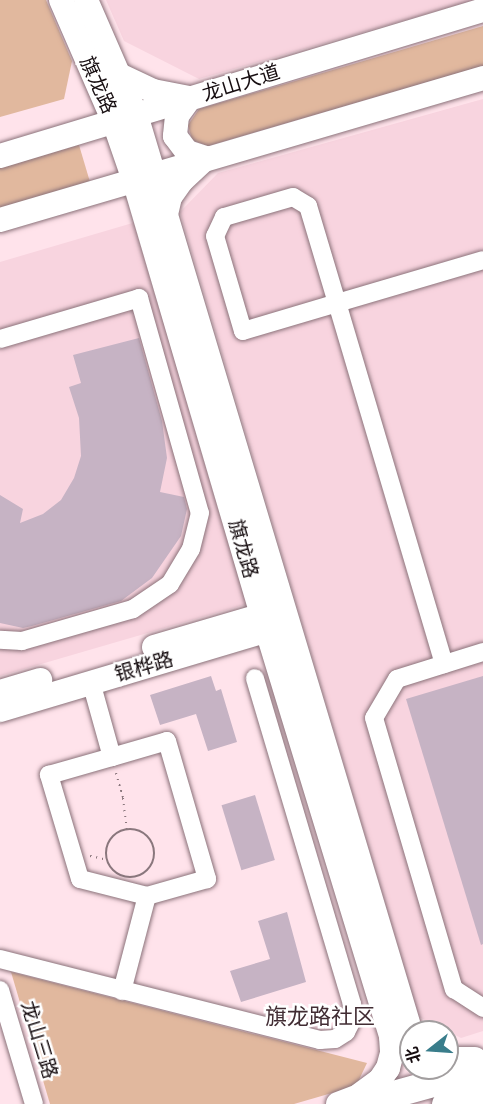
<!DOCTYPE html>
<meta charset="utf-8">
<style>
body{margin:0}
#map{position:relative;width:483px;height:1104px;overflow:hidden;background:#ffe3eb;font-family:Karla,"Noto Sans SC",sans-serif}
div>[style]{position:absolute}
[style*='--x']{left:calc(var(--x)*1px);top:calc(var(--y)*1px);width:calc(var(--w)*1px);rotate:calc(var(--a)*1deg)}
.built>*{inset:0;background:#f8d4df}
.green>*{inset:0;background:#e1b89e}
.building>*{inset:0;background:#c6b3c4;transform-origin:0 0}
.path>*{height:2px;margin-top:-1px;transform-origin:0;background:repeating-linear-gradient(90deg,#8a777d 0 1.5px,transparent 0 6px)}
.path>.ring{margin:-1px;padding:0;box-sizing:content-box;background:none;border:2px solid #8a777d;border-radius:50%}
.roads{filter:drop-shadow(0 0 2px #8b727a) drop-shadow(0 0 2px #8b727a)}
.minor>*{height:18px;margin:-9px;padding:0 9px;transform-origin:9px;border-radius:9px;background:#fff}
.major>*{height:24px;margin:-12px;padding:0 12px;transform-origin:12px;border-radius:12px;background:#fff}
.highway>*{height:27px;margin:-13.5px;padding:0 13.5px;transform-origin:13.5px;border-radius:13.5px;background:#fff}
span{translate:-50% -50%;white-space:nowrap;text-align:center;line-height:1.15;-webkit-text-stroke:5px #fff;paint-order:stroke}
.street-label{font-size:20px;color:#160d10}
.quarter-label{font-size:22px;color:#412c33}
.north{position:absolute;left:399px;top:1020px;width:60px;height:60px;box-sizing:border-box;background:#fff;border:2px solid #a29e9f;border-radius:50%;rotate:253deg;font-size:16px;font-weight:700;line-height:24px;text-align:center;color:#160d10}
.north::after{content:'';display:block;margin:auto;width:21px;height:27px;background:#397d8b;clip-path:polygon(50% 0,100% 100%,50% 72%,0 100%)}
</style>
<div id="map">
<div class="built">
<div style="clip-path:polygon(106px 0,475px 0,199px 79px,124px 41px)"></div>
<div style="clip-path:polygon(483px 99px,483px 1031px,461px 1038px,419px 1017px,180px 212px,218px 173px)"></div>
<div style="clip-path:polygon(136px 222px,247px 604px,0 676px,0 262px)"></div>
</div>
<div class="green">
<div style="clip-path:polygon(0 0,46px 0,72px 61px,64px 99px,0 117px)"></div>
<div style="clip-path:polygon(483px 26px,483px 66px,208px 146px,192px 140px,188px 125px,199px 109px)"></div>
<div style="clip-path:polygon(79px 145px,90px 182px,0 209px,0 168px)"></div>
<div style="clip-path:polygon(11px 972px,367px 1063px,356px 1086px,294px 1104px,50px 1104px)"></div>
</div>
<div class="building">
<div style="clip-path:polygon(139px 338px,162px 421px,167px 458px,160px 492px,184px 497px,187px 509px,181px 536px,152px 578px,121px 601px,32px 626px,23px 628px,0 623px,0 495px,23px 509px,20px 523px,43px 514px,61px 500px,74px 478px,81px 456px,79px 418px,69px 387px,81px 383px,73px 355px)"></div>
<div style="clip-path:polygon(211px 676px,216px 691px,221px 689px,237px 742px,208px 751px,196px 714px,160px 725px,150px 695px)"></div>
<div style="clip-path:polygon(483px 676px,483px 944px,481px 945px,406px 699px)"></div>
<div style="left:255px;top:795px;width:68px;height:35px;rotate:73deg"></div>
<div style="clip-path:polygon(287px 912px,306px 982px,241px 1002px,230px 971px,270px 959px,258px 921px)"></div>
</div>
<div class="path">
<div style="--x:116;--y:773;--w:26;--a:74"></div>
<div style="--x:123;--y:798;--w:31;--a:83"></div>
<div class="ring" style="left:106px;top:829px;width:46px;height:46px"></div>
<div style="--x:90;--y:856;--w:17;--a:13"></div>
</div>
<div class="roads">
<div class="minor">
<div style="--x:0;--y:339;--w:145;--a:-16.4"></div>
<div style="--x:139;--y:298;--w:223;--a:74.2"></div>
<div style="--x:200;--y:513;--w:37;--a:104"></div>
<div style="--x:191;--y:549;--w:41;--a:121"></div>
<div style="--x:170;--y:584;--w:45;--a:146"></div>
<div style="--x:133;--y:609;--w:116;--a:163.9"></div>
<div style="--x:22;--y:641;--w:22;--a:-177"></div>
<div style="--x:483;--y:652;--w:90;--a:162.6"></div>
<div style="--x:397;--y:679;--w:45;--a:120.5"></div>
<div style="--x:374;--y:718;--w:283;--a:73.6"></div>
<div style="--x:454;--y:989;--w:35;--a:33"></div>
<div style="--x:444;--y:664;--w:377;--a:-106.5"></div>
<div style="--x:337;--y:303;--w:101;--a:-106.6"></div>
<div style="--x:308;--y:206;--w:17;--a:-149"></div>
<div style="--x:293;--y:197;--w:72;--a:163.8"></div>
<div style="--x:224;--y:217;--w:21;--a:115"></div>
<div style="--x:215;--y:236;--w:99;--a:73.6"></div>
<div style="--x:243;--y:331;--w:98;--a:-16.6"></div>
<div style="--x:337;--y:303;--w:152;--a:-16.4"></div>
<div style="--x:91;--y:682;--w:78;--a:74.4"></div>
<div style="--x:112;--y:757;--w:57;--a:-16.2"></div>
<div style="--x:167;--y:741;--w:144;--a:73.8"></div>
<div style="--x:207;--y:879;--w:62;--a:164.2"></div>
<div style="--x:147;--y:896;--w:69;--a:-165.8"></div>
<div style="--x:80;--y:879;--w:109;--a:-106.6"></div>
<div style="--x:49;--y:775;--w:66;--a:-15.9"></div>
<div style="--x:0;--y:959;--w:330;--a:14.2"></div>
<div style="--x:320;--y:1040;--w:15;--a:-4"></div>
<div style="--x:335;--y:1039;--w:13;--a:-32"></div>
<div style="--x:346;--y:1032;--w:13;--a:-63"></div>
<div style="--x:352;--y:1020;--w:16;--a:-90"></div>
<div style="--x:352;--y:1004;--w:340;--a:-106.6"></div>
<div style="--x:0;--y:990;--w:119;--a:73.4"></div>
<div style="--x:122;--y:991;--w:98;--a:-75.3"></div>
</div>
<div class="major">
<div style="--x:61;--y:0;--w:133;--a:66.5"></div>
<div style="--x:114;--y:122;--w:61;--a:71"></div>
<div style="--x:134;--y:180;--w:452;--a:73.6"></div>
<div style="--x:262;--y:614;--w:442;--a:73"></div>
<div style="--x:391;--y:1037;--w:16;--a:86"></div>
<div style="--x:392;--y:1053;--w:16;--a:105"></div>
<div style="--x:388;--y:1068;--w:14;--a:124"></div>
<div style="--x:380;--y:1080;--w:24;--a:144"></div>
<div style="--x:86;--y:0;--w:125;--a:66.5"></div>
<div style="--x:136;--y:115;--w:958;--a:73.32"></div>
<div style="--x:119;--y:75;--w:38;--a:25"></div>
<div style="--x:153;--y:91;--w:38;--a:11"></div>
<div style="--x:190;--y:98;--w:22;--a:126"></div>
<div style="--x:177;--y:116;--w:20;--a:96"></div>
<div style="--x:175;--y:136;--w:20;--a:53"></div>
<div style="--x:187;--y:152;--w:20;--a:18"></div>
<div style="--x:206;--y:158;--w:33;--a:137"></div>
<div style="--x:182;--y:180;--w:21;--a:125"></div>
<div style="--x:170;--y:197;--w:18;--a:103"></div>
<div style="--x:0;--y:156;--w:505;--a:-16.82"></div>
<div style="--x:0;--y:220;--w:503;--a:-16.38"></div>
<div style="--x:154;--y:647;--w:127;--a:-16.4"></div>
<div style="--x:0;--y:692;--w:42;--a:-16.7"></div>
<div style="--x:0;--y:710;--w:294;--a:-16.6"></div>
<div style="--x:447;--y:1059;--w:28;--a:0"></div>
<div style="--x:338;--y:1104;--w:40;--a:-21"></div>
</div>
<div class="highway">
<div style="--x:357;--y:1104;--w:131;--a:-15.5"></div>
<div style="--x:445;--y:1104;--w:40;--a:-16"></div>
</div>
</div>
<div class="street-label">
<span style="left:241px;top:83px;rotate:-17deg">龙山大道</span>
<span style="left:98px;top:85px;rotate:66deg">旗龙路</span>
<span style="left:243px;top:549px;rotate:74deg">旗龙路</span>
<span style="left:144px;top:667px;rotate:-16deg">银桦路</span>
<span style="left:39px;top:1040px;rotate:73deg">龙山三路</span>
</div>
<div class="quarter-label">
<span style="left:320px;top:1018px">旗龙路社区</span>
</div>
<div class="north">北</div>
</div>
